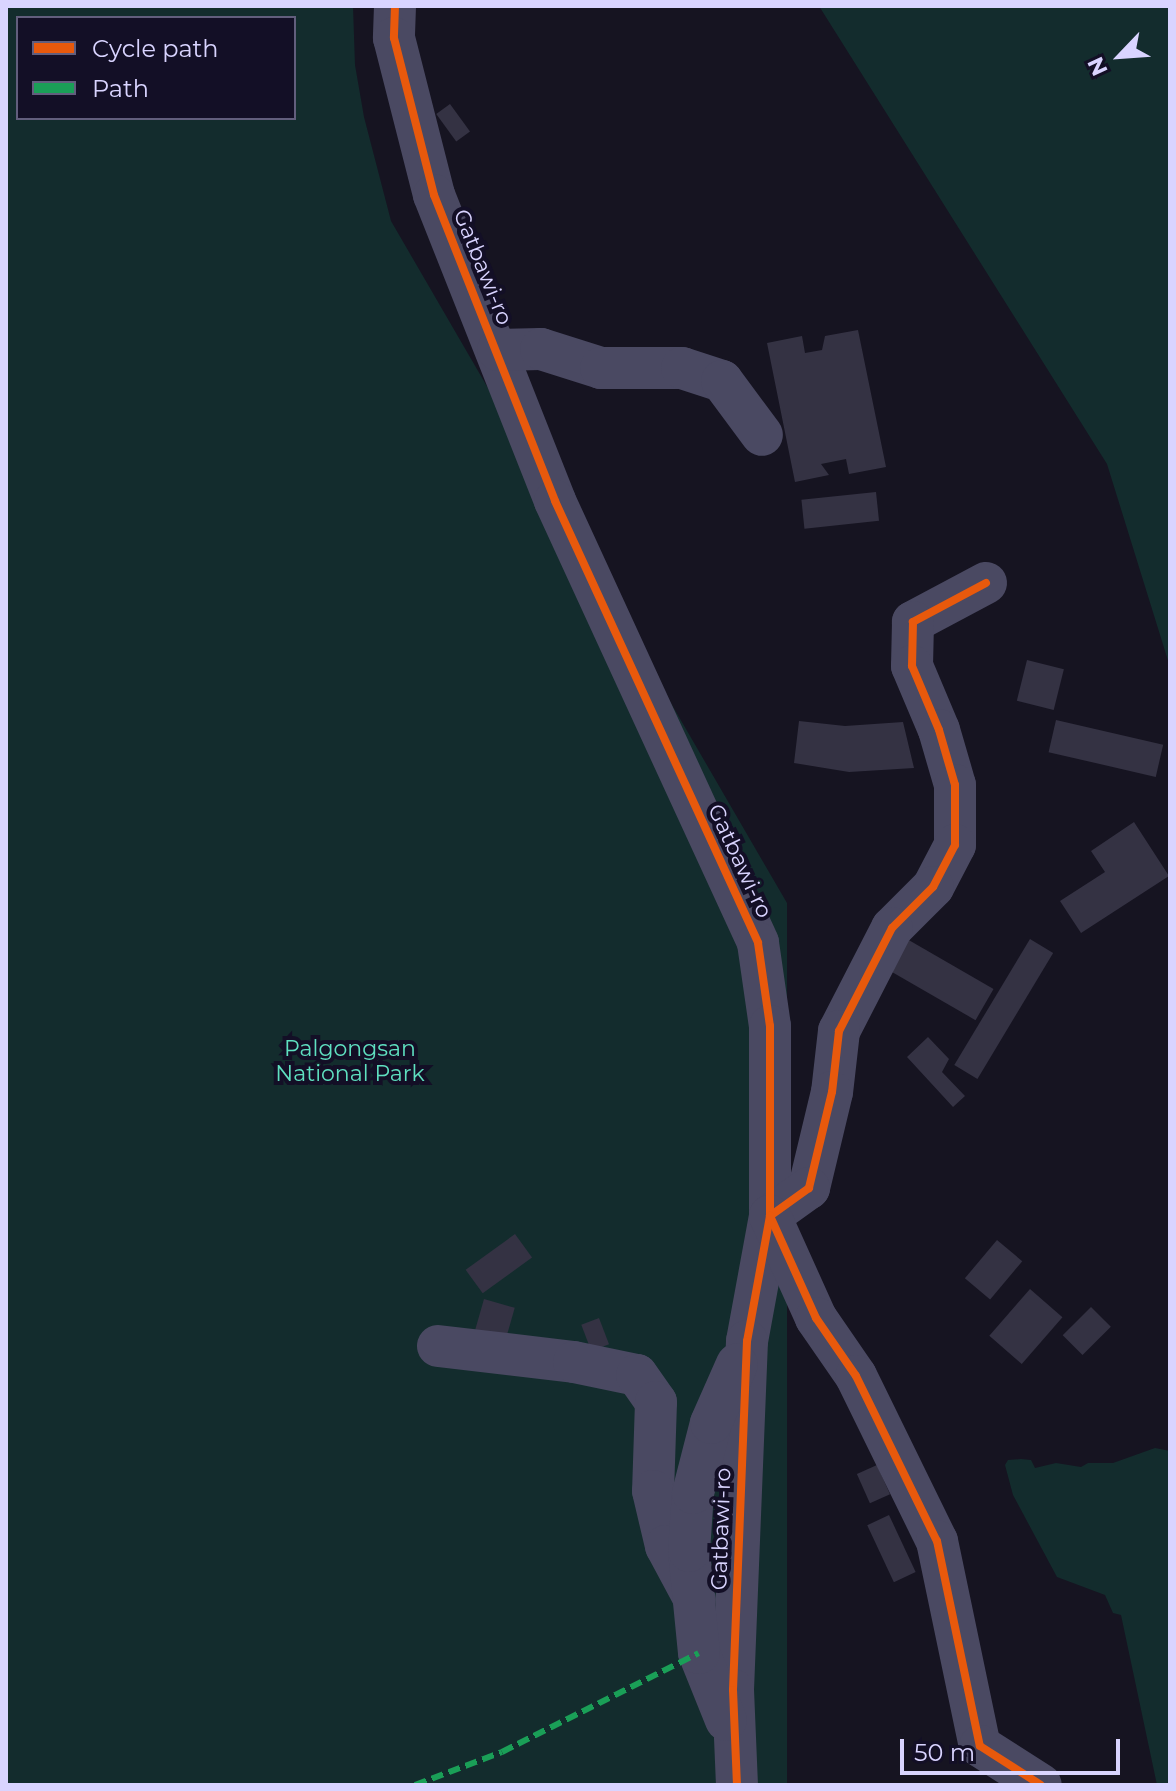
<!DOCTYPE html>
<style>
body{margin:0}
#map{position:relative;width:1176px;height:1791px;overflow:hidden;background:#161421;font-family:Montserrat,sans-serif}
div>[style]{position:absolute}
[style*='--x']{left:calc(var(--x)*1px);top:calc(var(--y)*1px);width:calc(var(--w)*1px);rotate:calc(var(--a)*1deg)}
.green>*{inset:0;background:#132c2d}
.building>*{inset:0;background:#343243;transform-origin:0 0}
.minor>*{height:42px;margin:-21px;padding:0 21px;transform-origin:21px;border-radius:21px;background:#4a4962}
.quiet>*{height:6px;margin-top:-3px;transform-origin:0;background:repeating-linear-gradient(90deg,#1a9f57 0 12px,transparent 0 18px)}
.cycleway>*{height:8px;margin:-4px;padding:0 4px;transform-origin:4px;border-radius:4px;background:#e8590c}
span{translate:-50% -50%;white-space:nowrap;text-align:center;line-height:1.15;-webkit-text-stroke:8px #130f26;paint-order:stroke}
.street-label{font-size:22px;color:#d9d4ff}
.park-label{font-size:22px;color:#5fe0c0}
.frame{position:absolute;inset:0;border:8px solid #d9d4ff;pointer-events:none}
.legend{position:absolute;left:16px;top:16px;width:280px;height:104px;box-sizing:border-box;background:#130f26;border:2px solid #625e7d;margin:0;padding:10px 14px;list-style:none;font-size:24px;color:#d9d4ff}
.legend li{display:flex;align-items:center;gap:16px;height:40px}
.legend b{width:40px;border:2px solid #625e7d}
.north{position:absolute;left:1080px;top:16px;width:80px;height:80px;-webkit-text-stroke:6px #130f26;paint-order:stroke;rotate:245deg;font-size:22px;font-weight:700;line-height:32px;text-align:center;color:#d9d4ff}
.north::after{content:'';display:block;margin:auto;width:28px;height:36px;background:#d9d4ff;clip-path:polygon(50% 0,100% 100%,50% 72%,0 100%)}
.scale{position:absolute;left:900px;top:1739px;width:220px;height:36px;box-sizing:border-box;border:4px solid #d9d4ff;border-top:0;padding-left:10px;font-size:24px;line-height:28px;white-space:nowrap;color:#d9d4ff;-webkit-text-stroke:6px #130f26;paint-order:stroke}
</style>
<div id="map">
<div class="green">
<div style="clip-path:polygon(evenodd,6px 6px,353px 6px,355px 65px,364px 117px,391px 221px,787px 903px,787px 1785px,6px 1785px,6px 6px,18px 18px,294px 18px,294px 118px,18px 118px,18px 18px)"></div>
<div style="clip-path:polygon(819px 6px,1170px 6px,1170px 667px,1107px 464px)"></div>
<div style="clip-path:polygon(1155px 1448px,1170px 1451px,1170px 1785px,1157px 1785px,1121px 1615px,1113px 1613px,1105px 1595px,1057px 1577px,1013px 1495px,1005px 1465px,1008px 1460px,1021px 1459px,1031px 1460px,1035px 1468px,1056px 1463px,1081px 1467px,1088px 1463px,1113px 1463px)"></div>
</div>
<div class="building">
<div style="left:450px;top:104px;width:34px;height:17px;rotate:54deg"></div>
<div style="clip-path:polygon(858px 330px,886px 467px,849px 474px,846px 459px,821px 464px,829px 475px,795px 482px,767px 343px,802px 336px,805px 353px,822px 350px,825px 336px)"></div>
<div style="left:876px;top:492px;width:29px;height:75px;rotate:84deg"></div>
<div style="left:1027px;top:660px;width:38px;height:42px;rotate:14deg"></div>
<div style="left:1056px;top:720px;width:110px;height:33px;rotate:13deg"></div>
<div style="clip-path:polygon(799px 721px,845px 726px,903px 722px,914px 768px,849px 772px,794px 763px)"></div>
<div style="clip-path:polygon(1134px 822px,1169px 876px,1081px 933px,1060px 901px,1105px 872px,1091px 851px)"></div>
<div style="left:900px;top:935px;width:108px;height:36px;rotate:30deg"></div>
<div style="left:1030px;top:939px;width:27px;height:147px;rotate:31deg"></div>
<div style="clip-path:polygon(928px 1037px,949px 1059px,942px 1072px,965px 1096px,953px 1107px,907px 1057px)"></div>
<div style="left:515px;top:1234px;width:29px;height:61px;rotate:54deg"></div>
<div style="left:997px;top:1240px;width:33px;height:50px;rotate:40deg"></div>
<div style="left:1030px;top:1289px;width:43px;height:62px;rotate:41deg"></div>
<div style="left:484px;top:1299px;width:32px;height:35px;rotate:16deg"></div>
<div style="left:1091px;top:1307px;width:28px;height:40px;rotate:45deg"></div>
<div style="left:599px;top:1318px;width:28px;height:19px;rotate:69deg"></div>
<div style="left:877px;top:1465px;width:32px;height:22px;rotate:66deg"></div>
<div style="left:889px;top:1515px;width:63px;height:24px;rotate:65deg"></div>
</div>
<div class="minor">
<div style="--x:395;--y:6;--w:32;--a:92"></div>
<div style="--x:394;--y:38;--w:162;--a:75.7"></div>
<div style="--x:434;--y:195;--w:329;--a:68.4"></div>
<div style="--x:555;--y:501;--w:486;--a:65.3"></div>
<div style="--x:758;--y:943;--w:84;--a:81.8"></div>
<div style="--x:770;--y:1026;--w:190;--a:90"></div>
<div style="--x:770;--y:1216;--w:127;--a:100.4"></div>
<div style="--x:747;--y:1341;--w:349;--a:92.3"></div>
<div style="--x:733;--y:1690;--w:95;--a:87.6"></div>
<div style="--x:498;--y:350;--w:43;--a:-1.3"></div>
<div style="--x:541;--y:349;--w:63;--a:17.6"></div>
<div style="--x:601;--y:368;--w:81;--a:0"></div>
<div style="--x:682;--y:368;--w:42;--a:18"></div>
<div style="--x:722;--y:381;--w:67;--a:53.5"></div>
<div style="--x:986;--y:583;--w:83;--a:151.9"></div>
<div style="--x:913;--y:622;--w:44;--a:91.3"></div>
<div style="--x:912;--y:666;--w:69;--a:67.1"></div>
<div style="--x:939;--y:730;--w:57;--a:73.8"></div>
<div style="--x:955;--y:785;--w:60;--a:90"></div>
<div style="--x:955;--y:845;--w:47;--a:117.6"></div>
<div style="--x:933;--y:887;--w:58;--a:135"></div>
<div style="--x:892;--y:928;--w:116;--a:117.2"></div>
<div style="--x:839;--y:1031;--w:61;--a:96.5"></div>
<div style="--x:832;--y:1092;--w:99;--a:103.5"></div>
<div style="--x:809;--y:1188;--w:48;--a:144.3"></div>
<div style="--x:770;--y:1216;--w:112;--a:65.7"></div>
<div style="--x:816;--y:1318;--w:70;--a:55.4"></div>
<div style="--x:856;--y:1376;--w:184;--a:63.9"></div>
<div style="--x:937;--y:1541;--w:209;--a:78.2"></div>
<div style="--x:980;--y:1746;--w:72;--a:32.6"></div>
<div style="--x:438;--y:1346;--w:137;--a:6.7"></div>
<div style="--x:574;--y:1362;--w:64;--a:11.7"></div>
<div style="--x:637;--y:1375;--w:33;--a:55"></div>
<div style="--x:656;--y:1402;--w:89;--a:91.9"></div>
<div style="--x:653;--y:1491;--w:57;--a:76.7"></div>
<div style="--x:666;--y:1546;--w:61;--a:61.8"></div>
<div style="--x:726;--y:1720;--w:72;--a:-111.9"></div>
<div style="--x:699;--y:1653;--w:102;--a:-95.6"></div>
<div style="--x:689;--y:1551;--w:58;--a:-86.1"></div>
<div style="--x:693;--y:1493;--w:72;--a:-75.6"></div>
<div style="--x:711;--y:1423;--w:64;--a:-66.2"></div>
</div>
<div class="quiet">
<div style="--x:415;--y:1785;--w:93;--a:-20.8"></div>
<div style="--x:502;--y:1752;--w:220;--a:-26.7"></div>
</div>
<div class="cycleway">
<div style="--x:395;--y:6;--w:32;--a:92"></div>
<div style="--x:394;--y:38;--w:162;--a:75.7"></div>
<div style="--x:434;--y:195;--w:329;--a:68.4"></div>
<div style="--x:555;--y:501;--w:486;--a:65.3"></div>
<div style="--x:758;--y:943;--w:84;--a:81.8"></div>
<div style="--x:770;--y:1026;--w:190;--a:90"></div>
<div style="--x:770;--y:1216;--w:127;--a:100.4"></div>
<div style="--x:747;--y:1341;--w:349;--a:92.3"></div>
<div style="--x:733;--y:1690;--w:95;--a:87.6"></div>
<div style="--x:986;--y:583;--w:83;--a:151.9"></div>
<div style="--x:913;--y:622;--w:44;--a:91.3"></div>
<div style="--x:912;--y:666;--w:69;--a:67.1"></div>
<div style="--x:939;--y:730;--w:57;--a:73.8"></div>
<div style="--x:955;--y:785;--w:60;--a:90"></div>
<div style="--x:955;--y:845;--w:47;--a:117.6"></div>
<div style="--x:933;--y:887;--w:58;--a:135"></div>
<div style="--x:892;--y:928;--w:116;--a:117.2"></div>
<div style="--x:839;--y:1031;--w:61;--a:96.5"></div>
<div style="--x:832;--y:1092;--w:99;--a:103.5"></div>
<div style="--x:809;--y:1188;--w:48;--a:144.3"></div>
<div style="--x:770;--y:1216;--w:112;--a:65.7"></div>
<div style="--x:816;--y:1318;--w:70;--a:55.4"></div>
<div style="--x:856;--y:1376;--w:184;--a:63.9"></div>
<div style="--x:937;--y:1541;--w:209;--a:78.2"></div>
<div style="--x:980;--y:1746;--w:72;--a:32.6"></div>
</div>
<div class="street-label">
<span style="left:483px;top:267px;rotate:68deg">Gatbawi-ro</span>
<span style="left:740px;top:861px;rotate:65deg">Gatbawi-ro</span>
<span style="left:721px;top:1529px;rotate:-88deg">Gatbawi-ro</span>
</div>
<div class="park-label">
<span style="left:350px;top:1061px">Palgongsan<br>National Park</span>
</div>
<div class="frame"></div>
<ul class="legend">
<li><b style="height:10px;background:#e8590c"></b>Cycle path</li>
<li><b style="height:10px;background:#1a9f57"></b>Path</li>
</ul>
<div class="north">N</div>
<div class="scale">50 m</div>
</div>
